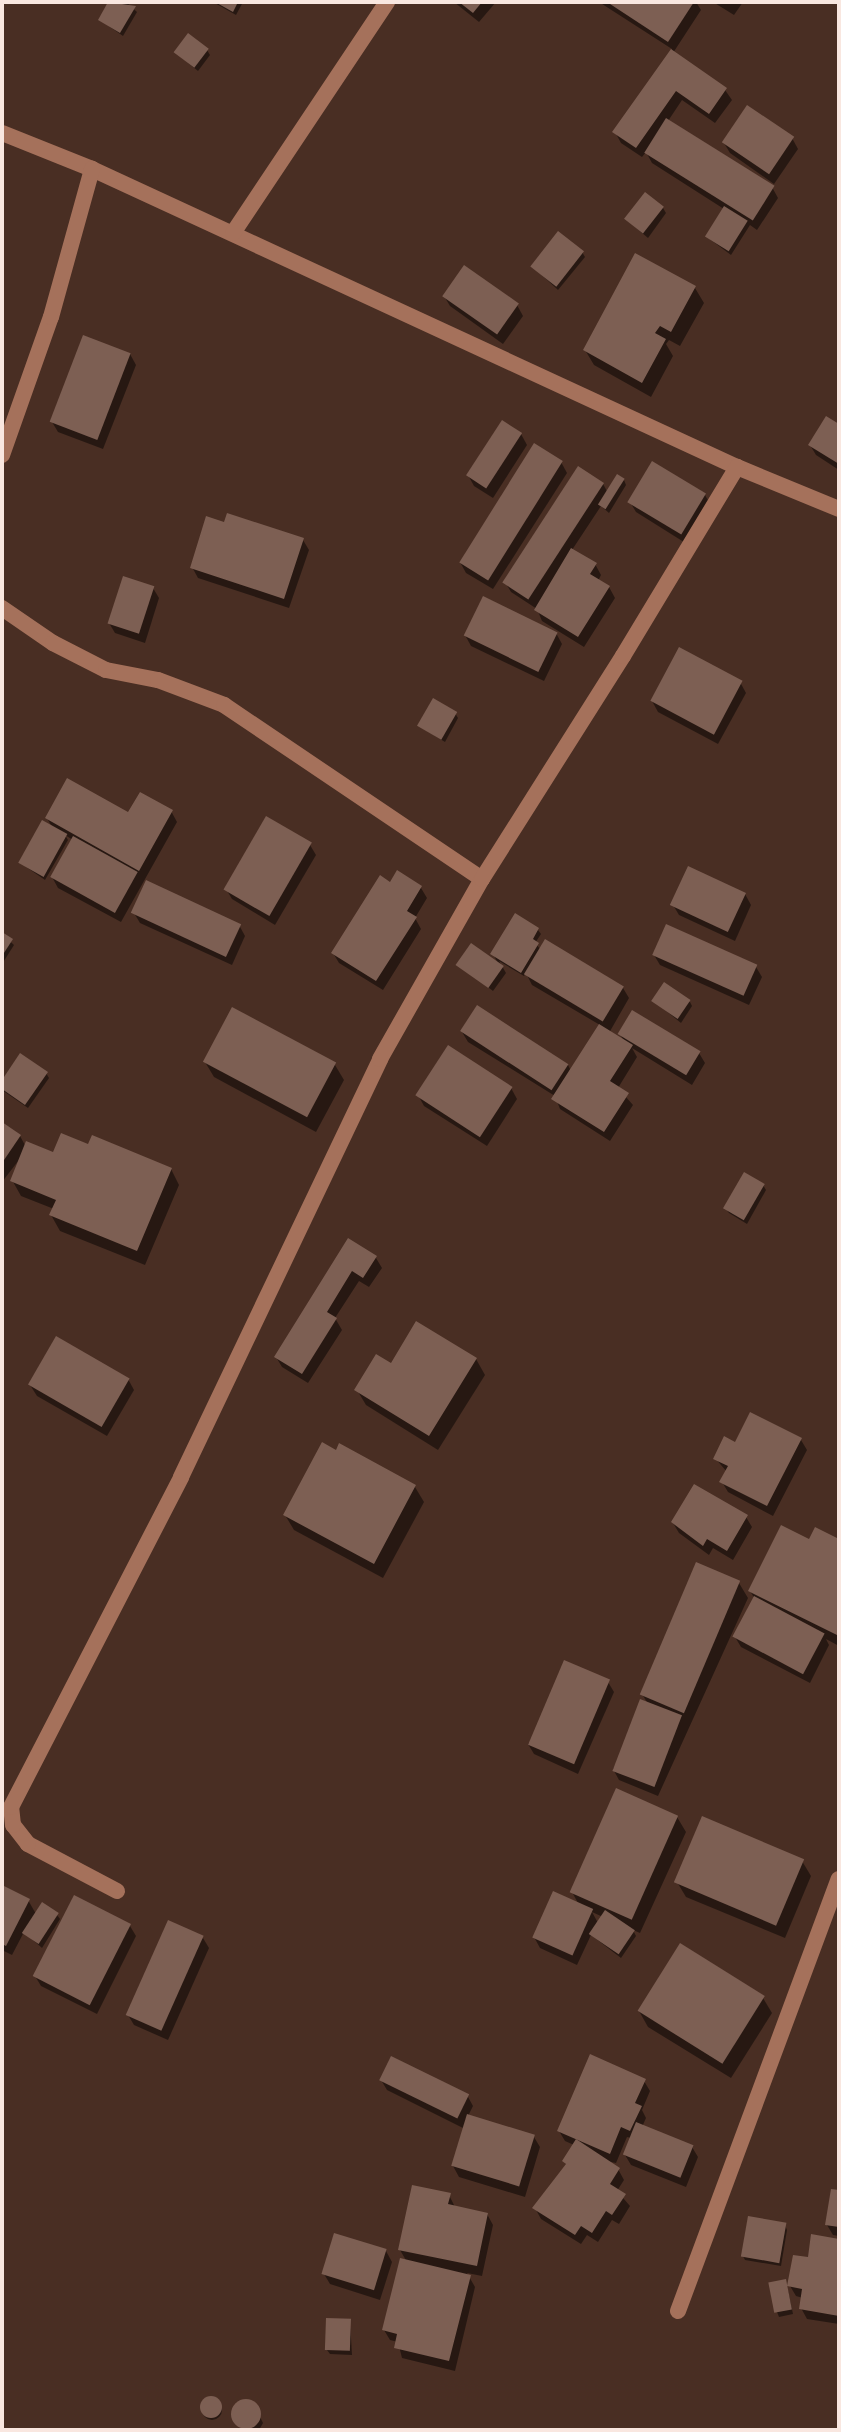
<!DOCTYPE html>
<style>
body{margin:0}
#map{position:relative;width:841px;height:2432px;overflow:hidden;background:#492e23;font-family:Spectral,serif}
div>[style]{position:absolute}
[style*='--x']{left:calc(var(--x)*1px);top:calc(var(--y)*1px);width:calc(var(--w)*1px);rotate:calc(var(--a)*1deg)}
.shadow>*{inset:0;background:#0007}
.round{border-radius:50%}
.building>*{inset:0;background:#7d5f53;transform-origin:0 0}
.minor>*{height:16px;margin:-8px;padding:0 8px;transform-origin:8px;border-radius:8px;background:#a5715b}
span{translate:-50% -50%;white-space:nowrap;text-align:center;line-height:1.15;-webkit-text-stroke:6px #3e241a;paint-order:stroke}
.frame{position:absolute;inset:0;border:4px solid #f9e7e0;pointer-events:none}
</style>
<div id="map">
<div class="shadow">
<div style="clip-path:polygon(111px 2px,126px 2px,137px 12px,123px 36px,100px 20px)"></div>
<div style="clip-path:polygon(213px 2px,243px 2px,236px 15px)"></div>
<div style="clip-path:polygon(454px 2px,496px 2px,479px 22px)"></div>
<div style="clip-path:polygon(599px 2px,696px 2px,701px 10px,673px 53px,725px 90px,732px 100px,715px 123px,682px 100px,668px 121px,772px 187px,778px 198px,757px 230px,750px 225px,731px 255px,707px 237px,724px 209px,652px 163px,646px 152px,642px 157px,621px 143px,615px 132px,672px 49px)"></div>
<div style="clip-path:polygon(713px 2px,743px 2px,734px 15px)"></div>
<div style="clip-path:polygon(207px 50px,210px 55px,198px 71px,176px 53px)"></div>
<div style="clip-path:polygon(792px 138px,798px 149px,774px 184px,730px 153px,724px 143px)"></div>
<div style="clip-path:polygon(663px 208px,666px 213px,648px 238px,627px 220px)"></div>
<div style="clip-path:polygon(582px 252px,585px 257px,558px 290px,532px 266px)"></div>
<div style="clip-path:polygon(695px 288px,704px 303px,680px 346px,669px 340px,666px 344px,673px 356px,651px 397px,594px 365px,585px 350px)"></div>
<div style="clip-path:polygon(444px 296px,517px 305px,523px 316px,503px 344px,450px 306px)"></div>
<div style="clip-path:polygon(130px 354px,136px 365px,103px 449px,58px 432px,52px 422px)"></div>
<div style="clip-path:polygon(839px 427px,839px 470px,816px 455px,810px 445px)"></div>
<div style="clip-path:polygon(521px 434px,527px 445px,493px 498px,474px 486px,468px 475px)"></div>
<div style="clip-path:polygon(561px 462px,567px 473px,493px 589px,466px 573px,460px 562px)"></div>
<div style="clip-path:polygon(624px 480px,626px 485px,609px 513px,601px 506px,572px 550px,595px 564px,601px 575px,598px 581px,609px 587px,615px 598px,584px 647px,542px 621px,537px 609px,511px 592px,505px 582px,603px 484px,608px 493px)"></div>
<div style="clip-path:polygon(705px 495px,711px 506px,687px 544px,636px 512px,630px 502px)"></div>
<div style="clip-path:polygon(303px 540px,309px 550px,289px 608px,198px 578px,192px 567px)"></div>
<div style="clip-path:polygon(153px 588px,159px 598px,145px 643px,115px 633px,109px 623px)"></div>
<div style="clip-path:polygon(556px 633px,562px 644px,544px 681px,471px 646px,465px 635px)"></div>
<div style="clip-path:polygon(740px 682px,746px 693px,718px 744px,658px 712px,652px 701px)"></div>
<div style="clip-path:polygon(455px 713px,458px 718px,445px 742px,419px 726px)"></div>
<div style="clip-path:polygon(171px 811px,177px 822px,121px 922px,58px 888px,52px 877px,73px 840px,65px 835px,68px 840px,45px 880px,19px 862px,53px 829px,47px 818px)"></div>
<div style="clip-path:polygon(310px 845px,316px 855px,275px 925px,232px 899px,226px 889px)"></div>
<div style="clip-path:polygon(391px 885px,421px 888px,427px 898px,415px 918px,421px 929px,383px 990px,339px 963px,333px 953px)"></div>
<div style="clip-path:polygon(745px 894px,751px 905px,735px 941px,679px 915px,673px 905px)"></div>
<div style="clip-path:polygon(134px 913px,239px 925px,245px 936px,232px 965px,140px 923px)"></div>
<div style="clip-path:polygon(538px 930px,541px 934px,535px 943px,541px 950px,623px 988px,629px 998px,609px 1033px,625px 1043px,620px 1034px,699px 1053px,705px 1063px,692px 1085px,632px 1048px,637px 1057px,618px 1088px,633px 1105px,610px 1141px,560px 1109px,555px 1096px,468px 1042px,462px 1032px,568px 1065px,571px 1071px,600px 1025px,532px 985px,526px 973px,524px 976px,499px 961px,506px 973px,493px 991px,459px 965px,499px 965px,493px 954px)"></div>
<div style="clip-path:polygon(2px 934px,14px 945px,2px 964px)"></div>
<div style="clip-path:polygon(654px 955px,756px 967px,762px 977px,749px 1005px,660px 965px)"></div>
<div style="clip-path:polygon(654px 1001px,690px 1002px,692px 1006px,681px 1023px)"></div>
<div style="clip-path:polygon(205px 1062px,335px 1065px,344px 1080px,316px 1132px,214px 1077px)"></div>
<div style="clip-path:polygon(46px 1073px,49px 1078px,28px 1108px,2px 1090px,2px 1084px)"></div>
<div style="clip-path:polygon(511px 1088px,517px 1099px,487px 1146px,424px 1106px,418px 1095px)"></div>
<div style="clip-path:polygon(2px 1124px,20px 1136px,26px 1147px,54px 1155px,89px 1147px,171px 1169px,179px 1185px,145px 1265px,60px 1231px,51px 1215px,54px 1209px,21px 1196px,12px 1180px,22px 1156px,2px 1182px)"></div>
<div style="clip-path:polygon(763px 1185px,766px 1190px,747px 1224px,729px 1213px,726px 1209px)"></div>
<div style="clip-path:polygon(348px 1241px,376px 1258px,382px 1268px,369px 1287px,359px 1281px,335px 1318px,342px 1330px,308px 1383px,282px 1367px,276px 1357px)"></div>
<div style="clip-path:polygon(476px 1359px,485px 1375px,438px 1450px,366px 1405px,357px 1390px,392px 1366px)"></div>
<div style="clip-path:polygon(128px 1379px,134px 1390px,107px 1436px,37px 1396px,30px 1385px)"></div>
<div style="clip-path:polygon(801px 1440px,807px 1450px,773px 1516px,728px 1492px,722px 1482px,727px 1472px,715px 1458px,735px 1444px)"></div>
<div style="clip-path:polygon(337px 1452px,415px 1487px,424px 1502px,383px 1578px,294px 1530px,285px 1515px)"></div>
<div style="clip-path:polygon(746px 1517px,752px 1527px,733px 1560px,713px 1548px,709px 1555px,679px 1533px,673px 1523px)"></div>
<div style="clip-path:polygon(810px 1541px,839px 1542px,839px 1646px,826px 1639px,829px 1645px,810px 1683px,741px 1647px,735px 1637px,755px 1599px,750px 1591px)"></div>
<div style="clip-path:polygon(739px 1583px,748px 1598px,658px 1796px,619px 1780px,613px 1769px,648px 1704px,642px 1694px)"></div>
<div style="clip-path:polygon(608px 1682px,614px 1692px,578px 1774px,534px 1754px,528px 1744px)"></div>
<div style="clip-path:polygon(evenodd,677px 1817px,686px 1832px,640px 1933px,633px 1930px,636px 1936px,621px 1958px,591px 1935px,577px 1965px,540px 1948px,534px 1937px,579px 1905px,572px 1892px,677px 1817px,592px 1912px,603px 1917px,598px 1923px,592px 1912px)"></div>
<div style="clip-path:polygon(802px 1861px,811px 1876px,785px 1938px,686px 1897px,677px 1882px)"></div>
<div style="clip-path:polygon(2px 1887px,28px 1900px,36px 1914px,57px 1915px,60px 1919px,42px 1948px,24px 1932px,12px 1955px,2px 1950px)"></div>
<div style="clip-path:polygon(130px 1926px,136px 1936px,97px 2014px,41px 1986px,35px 1976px)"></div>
<div style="clip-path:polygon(203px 1938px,209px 1948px,168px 2040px,134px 2025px,128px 2015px)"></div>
<div style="clip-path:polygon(763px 1998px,772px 2013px,731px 2078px,648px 2027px,639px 2011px)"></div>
<div style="clip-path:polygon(381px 2080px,467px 2095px,473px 2106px,468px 2116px,534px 2137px,540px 2147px,525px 2197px,459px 2177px,453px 2166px,465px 2129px,387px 2090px)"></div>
<div style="clip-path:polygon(644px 2081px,650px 2091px,642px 2110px,646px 2118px,642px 2127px,692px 2147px,698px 2157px,686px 2187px,631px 2165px,625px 2155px,631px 2138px,627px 2137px,616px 2163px,606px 2161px,618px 2169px,624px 2180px,617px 2191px,630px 2206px,619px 2224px,612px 2220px,598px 2242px,587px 2235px,581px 2244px,541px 2219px,535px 2208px,567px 2166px,564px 2161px,574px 2145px,565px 2141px,559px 2131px)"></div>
<div style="clip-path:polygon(839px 2192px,839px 2236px,833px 2235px,827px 2225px)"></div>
<div style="clip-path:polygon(449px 2195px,455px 2207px,487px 2214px,493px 2225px,482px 2276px,467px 2273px,475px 2287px,455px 2371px,402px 2358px,398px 2342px,390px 2340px,384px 2330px,407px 2262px,400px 2250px)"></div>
<div style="clip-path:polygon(785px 2225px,787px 2230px,781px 2266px,745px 2260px,743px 2256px)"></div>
<div style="clip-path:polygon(839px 2241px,839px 2324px,807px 2319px,801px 2308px,803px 2298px,796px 2296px,790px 2286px,809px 2260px)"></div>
<div style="clip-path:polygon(386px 2251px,392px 2262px,380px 2300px,330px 2284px,324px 2274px)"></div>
<div style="clip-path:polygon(787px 2286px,793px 2314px,779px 2317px,777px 2312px)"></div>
<div style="clip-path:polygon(350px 2321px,352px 2355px,330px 2354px,327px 2350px)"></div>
<div class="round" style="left:202px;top:2400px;width:20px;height:20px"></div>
<div style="clip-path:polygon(253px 2403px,263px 2423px,259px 2430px,246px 2430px,238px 2425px,234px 2411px,237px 2404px)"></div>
</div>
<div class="building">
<div style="clip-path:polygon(108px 2px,136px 6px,120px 33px,98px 20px)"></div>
<div style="clip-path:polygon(215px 2px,238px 2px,233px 12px)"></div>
<div style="clip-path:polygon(459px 2px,482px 2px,473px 13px)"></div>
<div style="clip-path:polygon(607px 2px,694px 2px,668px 42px)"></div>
<div style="left:188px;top:33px;width:26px;height:24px;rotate:37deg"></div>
<div style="clip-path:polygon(671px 49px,727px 88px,709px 114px,676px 91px,636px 148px,612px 132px)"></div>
<div style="left:747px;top:105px;width:57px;height:45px;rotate:34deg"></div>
<div style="left:666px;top:118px;width:128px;height:41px;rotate:32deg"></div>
<div style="left:645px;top:192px;width:24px;height:34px;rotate:38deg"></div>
<div style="left:724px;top:206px;width:28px;height:36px;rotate:32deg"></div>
<div style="left:558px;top:231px;width:33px;height:45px;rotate:38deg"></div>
<div style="clip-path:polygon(635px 253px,696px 286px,671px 332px,660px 326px,655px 333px,666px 339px,642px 383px,583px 350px)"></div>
<div style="left:464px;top:265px;width:67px;height:38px;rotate:35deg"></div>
<div style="left:83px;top:335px;width:51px;height:93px;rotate:21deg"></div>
<div style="clip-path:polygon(826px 416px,839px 424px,839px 464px,808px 445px)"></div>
<div style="left:502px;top:420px;width:24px;height:66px;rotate:33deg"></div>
<div style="left:534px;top:443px;width:34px;height:141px;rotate:32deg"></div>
<div style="left:652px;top:461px;width:63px;height:48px;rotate:31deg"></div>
<div style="left:578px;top:466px;width:31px;height:139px;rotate:33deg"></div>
<div style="left:617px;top:474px;width:9px;height:36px;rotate:32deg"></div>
<div style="clip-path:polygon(227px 513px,304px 538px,284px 599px,190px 568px,206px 516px,224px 522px)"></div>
<div style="clip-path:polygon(571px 548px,597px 563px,590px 574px,610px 586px,578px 637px,534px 610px)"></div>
<div style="left:123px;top:576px;width:33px;height:50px;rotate:18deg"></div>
<div style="left:483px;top:596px;width:83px;height:44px;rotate:26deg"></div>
<div style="left:679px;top:647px;width:72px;height:61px;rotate:28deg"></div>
<div style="left:433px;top:698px;width:28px;height:32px;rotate:30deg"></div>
<div style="clip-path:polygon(67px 778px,128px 812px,140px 792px,173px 810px,139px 871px,45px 818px)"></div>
<div style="left:266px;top:816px;width:53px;height:85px;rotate:30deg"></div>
<div style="left:42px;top:820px;width:29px;height:49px;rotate:29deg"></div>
<div style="left:73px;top:836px;width:74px;height:47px;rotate:29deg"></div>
<div style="left:688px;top:866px;width:64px;height:43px;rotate:25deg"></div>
<div style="clip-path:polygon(397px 870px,422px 886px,407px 911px,417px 917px,376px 981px,331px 953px,380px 875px,390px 882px)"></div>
<div style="left:146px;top:880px;width:105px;height:36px;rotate:25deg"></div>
<div style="clip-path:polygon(515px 913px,539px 928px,533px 939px,539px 943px,521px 973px,490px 954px)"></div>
<div style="left:666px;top:924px;width:100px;height:34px;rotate:24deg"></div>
<div style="clip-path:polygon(2px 932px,13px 939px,2px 956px)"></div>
<div style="left:545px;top:939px;width:92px;height:41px;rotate:31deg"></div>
<div style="left:471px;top:943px;width:40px;height:27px;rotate:35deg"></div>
<div style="left:664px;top:982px;width:32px;height:23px;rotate:34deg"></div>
<div style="left:477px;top:1005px;width:109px;height:31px;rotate:33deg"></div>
<div style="left:232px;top:1007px;width:118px;height:62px;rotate:28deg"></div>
<div style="left:632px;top:1010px;width:80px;height:28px;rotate:31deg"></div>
<div style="clip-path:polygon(599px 1024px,633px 1045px,610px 1081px,629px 1093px,604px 1132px,551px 1099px)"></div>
<div style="left:448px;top:1045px;width:77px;height:60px;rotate:33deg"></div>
<div style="clip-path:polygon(20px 1053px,48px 1072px,25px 1105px,2px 1089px,2px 1080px)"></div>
<div style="clip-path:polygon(2px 1122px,21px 1135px,2px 1163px)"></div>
<div style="clip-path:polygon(61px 1133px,88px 1144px,92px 1135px,172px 1168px,137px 1251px,49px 1215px,56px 1200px,10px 1181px,26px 1141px,53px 1152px)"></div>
<div style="left:744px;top:1172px;width:24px;height:42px;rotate:30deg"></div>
<div style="clip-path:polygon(348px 1238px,377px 1256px,363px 1278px,352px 1271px,327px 1312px,337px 1318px,302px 1374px,274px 1357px)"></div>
<div style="clip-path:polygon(416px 1321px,477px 1358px,429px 1436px,354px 1390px,376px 1354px,391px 1363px)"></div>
<div style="left:56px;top:1336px;width:85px;height:56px;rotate:30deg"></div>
<div style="clip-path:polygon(750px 1412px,802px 1438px,767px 1506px,719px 1482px,728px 1466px,713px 1459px,724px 1436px,735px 1442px)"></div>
<div style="clip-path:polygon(322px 1442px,336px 1450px,339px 1443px,416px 1485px,374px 1564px,283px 1515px)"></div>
<div style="clip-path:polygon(694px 1484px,748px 1515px,727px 1551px,707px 1539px,703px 1546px,671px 1522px)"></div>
<div style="clip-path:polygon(781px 1525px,809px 1539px,815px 1527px,839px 1539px,839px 1636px,748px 1591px)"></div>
<div style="left:696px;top:1562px;width:48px;height:144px;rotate:23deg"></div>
<div style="left:754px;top:1596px;width:80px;height:46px;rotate:28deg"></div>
<div style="left:564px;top:1660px;width:50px;height:92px;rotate:23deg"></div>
<div style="left:640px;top:1699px;width:45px;height:77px;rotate:21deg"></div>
<div style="left:616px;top:1788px;width:68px;height:114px;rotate:24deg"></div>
<div style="left:702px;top:1816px;width:111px;height:72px;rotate:23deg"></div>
<div style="clip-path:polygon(2px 1885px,30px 1899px,6px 1946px,2px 1944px)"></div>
<div style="left:553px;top:1891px;width:44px;height:51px;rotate:24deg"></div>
<div style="left:74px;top:1895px;width:64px;height:91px;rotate:27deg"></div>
<div style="left:42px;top:1902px;width:20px;height:37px;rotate:33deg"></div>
<div style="left:605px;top:1910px;width:36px;height:29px;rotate:34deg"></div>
<div style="left:168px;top:1920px;width:39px;height:104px;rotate:24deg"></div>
<div style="left:680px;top:1943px;width:100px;height:80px;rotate:32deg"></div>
<div style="clip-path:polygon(590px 2054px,646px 2079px,635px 2103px,642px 2106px,630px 2131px,621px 2127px,610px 2154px,557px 2131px)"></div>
<div style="left:391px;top:2056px;width:87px;height:27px;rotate:26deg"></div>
<div style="left:467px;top:2114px;width:71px;height:54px;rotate:17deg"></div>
<div style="left:636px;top:2122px;width:62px;height:35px;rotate:22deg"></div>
<div style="clip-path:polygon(576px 2139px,620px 2168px,610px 2184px,626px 2194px,612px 2215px,606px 2211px,592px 2233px,581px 2226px,575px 2235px,532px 2208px,566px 2164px,562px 2161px)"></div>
<div style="clip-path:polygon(412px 2185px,451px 2193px,448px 2204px,488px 2213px,477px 2266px,398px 2250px)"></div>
<div style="clip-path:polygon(831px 2189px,839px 2190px,839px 2227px,825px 2225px)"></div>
<div style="left:748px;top:2216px;width:39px;height:41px;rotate:10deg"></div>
<div style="left:334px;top:2233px;width:55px;height:43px;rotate:17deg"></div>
<div style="clip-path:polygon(811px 2234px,839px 2239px,839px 2316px,799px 2309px,802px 2289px,787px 2286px,793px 2255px,808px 2257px)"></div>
<div style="clip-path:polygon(400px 2258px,471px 2275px,449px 2361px,394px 2348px,397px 2334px,382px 2330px)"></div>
<div style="left:786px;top:2279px;width:31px;height:18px;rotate:79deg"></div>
<div style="left:326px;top:2318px;width:25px;height:32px;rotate:2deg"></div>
<div class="round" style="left:200px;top:2396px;width:22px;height:22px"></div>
<div class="round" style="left:231px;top:2399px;width:30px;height:30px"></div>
</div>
<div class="minor">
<div style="--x:2;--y:133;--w:97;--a:21.8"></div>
<div style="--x:92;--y:169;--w:711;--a:24.8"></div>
<div style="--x:737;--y:467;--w:110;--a:22.4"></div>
<div style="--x:233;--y:233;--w:278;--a:-56.3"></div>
<div style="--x:2;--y:455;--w:146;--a:-70.5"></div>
<div style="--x:51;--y:317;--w:154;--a:-74.5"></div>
<div style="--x:2;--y:608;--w:62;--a:34.5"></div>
<div style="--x:53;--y:643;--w:59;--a:27"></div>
<div style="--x:106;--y:670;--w:53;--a:10.9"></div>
<div style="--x:158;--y:680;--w:71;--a:20.7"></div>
<div style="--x:224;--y:705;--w:311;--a:34"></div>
<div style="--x:117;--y:1891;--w:101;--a:-152.2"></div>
<div style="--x:28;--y:1844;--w:24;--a:-128"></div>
<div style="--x:13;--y:1825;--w:18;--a:-96"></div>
<div style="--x:11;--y:1807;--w:371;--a:-62.7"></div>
<div style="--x:181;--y:1477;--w:463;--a:-64.5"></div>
<div style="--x:380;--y:1059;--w:207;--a:-60.5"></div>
<div style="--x:482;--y:879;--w:264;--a:-57.7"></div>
<div style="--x:623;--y:656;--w:221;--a:-58.9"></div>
<div style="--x:678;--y:2311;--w:461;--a:-69.6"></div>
</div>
<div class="frame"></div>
</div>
